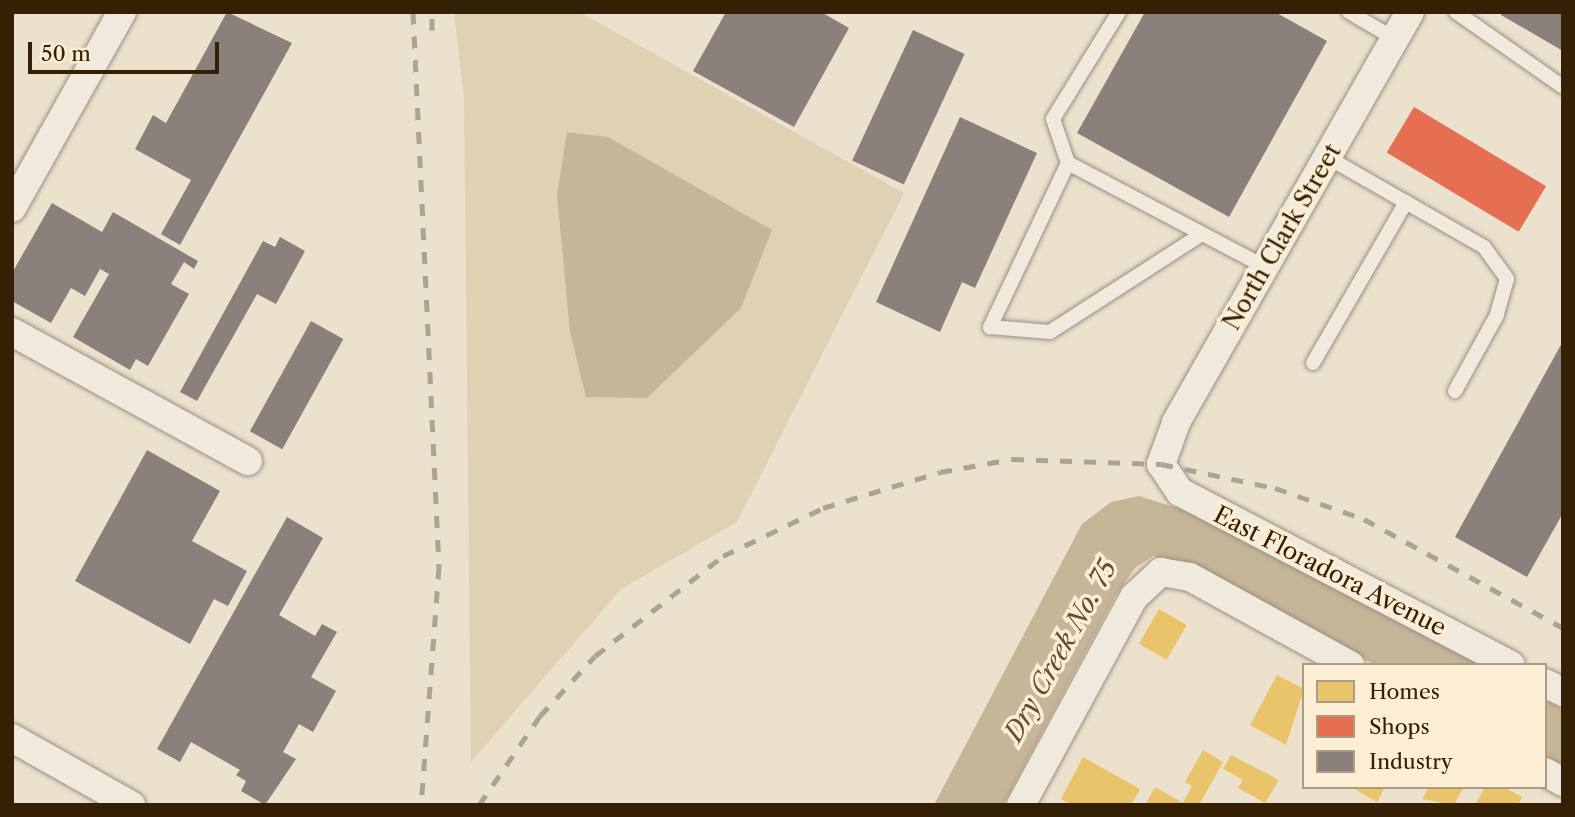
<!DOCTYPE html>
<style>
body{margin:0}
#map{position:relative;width:1575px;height:817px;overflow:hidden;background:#ece1cc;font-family:"Libre Caslon Text",serif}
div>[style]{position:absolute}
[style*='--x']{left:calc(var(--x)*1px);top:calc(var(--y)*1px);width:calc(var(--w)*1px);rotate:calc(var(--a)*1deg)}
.green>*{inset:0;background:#e1d1b3}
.water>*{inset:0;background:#c6b597}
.homes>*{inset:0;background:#e9c46a;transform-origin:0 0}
.shops>*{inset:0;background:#e76f51;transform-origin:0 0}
.industry>*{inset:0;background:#8a817c;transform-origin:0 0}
.roads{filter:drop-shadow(0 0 2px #999081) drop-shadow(0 0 2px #999081)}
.lane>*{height:14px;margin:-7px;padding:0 7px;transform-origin:7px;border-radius:7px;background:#efe9de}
.street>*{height:28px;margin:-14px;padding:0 14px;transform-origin:14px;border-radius:14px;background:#efe9de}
.rail>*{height:5px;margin-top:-2.5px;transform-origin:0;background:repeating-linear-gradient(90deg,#aaa398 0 12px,transparent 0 24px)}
span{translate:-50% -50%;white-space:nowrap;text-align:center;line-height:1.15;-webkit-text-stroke:7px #fbeed5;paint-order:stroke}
.street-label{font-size:24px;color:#342005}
.water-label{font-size:26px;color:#624e30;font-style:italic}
.frame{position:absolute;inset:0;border:14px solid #342005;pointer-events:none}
.legend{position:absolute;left:1302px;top:663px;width:245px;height:126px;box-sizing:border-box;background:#fbeed5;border:2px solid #ab9c82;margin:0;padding:9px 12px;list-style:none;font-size:21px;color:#342005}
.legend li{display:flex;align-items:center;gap:14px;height:35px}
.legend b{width:35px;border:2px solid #ab9c82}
.scale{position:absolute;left:28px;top:42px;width:191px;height:32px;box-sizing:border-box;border:4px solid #342005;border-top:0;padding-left:9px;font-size:21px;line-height:24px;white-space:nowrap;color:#342005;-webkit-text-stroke:5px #fbeed5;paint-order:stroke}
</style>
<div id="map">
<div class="green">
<div style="clip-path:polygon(454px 12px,579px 12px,904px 193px,737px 522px,621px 589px,471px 762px,464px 99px)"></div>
</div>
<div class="water">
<div style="clip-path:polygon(567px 132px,608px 137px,772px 230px,741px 308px,647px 398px,586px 397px,570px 332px,557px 195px)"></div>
<div style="clip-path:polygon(1139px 496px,1199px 515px,1480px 665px,1375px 665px,1201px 568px,1153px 556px,1135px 568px,1116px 595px,1003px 805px,934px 805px,1082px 524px,1111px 502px)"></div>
<div style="clip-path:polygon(1545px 700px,1563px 709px,1563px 770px,1545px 760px)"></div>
</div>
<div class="homes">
<div style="left:1159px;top:609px;width:32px;height:40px;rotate:30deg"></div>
<div style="clip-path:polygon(1277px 675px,1304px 689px,1286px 745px,1250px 725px)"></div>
<div style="clip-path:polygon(1203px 750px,1223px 762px,1199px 805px,1145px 805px,1155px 787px,1183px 803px,1192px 786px,1185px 782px)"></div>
<div style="clip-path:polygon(1231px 755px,1279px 780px,1265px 803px,1238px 788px,1243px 780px,1223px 769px)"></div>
<div style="clip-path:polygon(1083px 757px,1140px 789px,1131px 805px,1072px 805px,1061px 799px)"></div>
<div style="clip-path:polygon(1351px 787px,1385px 787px,1377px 802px)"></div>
<div style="clip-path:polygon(1429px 787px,1464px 787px,1454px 805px,1422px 799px)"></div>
<div style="clip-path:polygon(1485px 787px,1504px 787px,1522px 797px,1518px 805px,1475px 805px)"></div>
</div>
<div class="shops">
<div style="left:1414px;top:107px;width:154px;height:53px;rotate:31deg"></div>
</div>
<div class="industry">
<div style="clip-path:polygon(227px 12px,292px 43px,180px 245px,161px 234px,191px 180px,135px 149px,153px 115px,166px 123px)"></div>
<div style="clip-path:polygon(726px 12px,821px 12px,849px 28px,794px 127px,693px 71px)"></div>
<div style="clip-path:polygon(1145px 12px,1275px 12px,1327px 41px,1229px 217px,1077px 133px)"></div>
<div style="clip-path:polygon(1502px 12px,1563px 12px,1563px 51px,1501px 15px)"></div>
<div style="left:913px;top:30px;width:57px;height:144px;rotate:25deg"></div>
<div style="clip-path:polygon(960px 117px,1037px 153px,975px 288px,962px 282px,940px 332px,876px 302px)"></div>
<div style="clip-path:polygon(52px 203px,102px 232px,113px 212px,198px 261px,194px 269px,184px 262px,171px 284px,189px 294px,148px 366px,136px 359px,130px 370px,73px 337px,109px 274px,100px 269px,85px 296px,71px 288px,51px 323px,12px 301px,12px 273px)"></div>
<div style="clip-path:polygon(280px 237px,305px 251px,276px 304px,257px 294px,197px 401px,180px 392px,263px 241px,275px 247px)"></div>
<div style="left:311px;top:321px;width:37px;height:126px;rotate:29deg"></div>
<div style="clip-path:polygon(1563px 341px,1563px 513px,1527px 577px,1455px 537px)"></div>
<div style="clip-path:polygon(147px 450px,220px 491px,192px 541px,247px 571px,228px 606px,214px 599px,190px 644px,75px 581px)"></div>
<div style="clip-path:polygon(287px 517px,323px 538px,279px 615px,315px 636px,322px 624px,337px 632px,311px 677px,336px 691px,313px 732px,299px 724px,283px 752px,296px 759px,265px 805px,241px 791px,246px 781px,236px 775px,240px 770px,191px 742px,180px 762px,157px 749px)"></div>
</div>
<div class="roads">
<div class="lane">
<div style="--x:1119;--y:12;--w:126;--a:121.7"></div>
<div style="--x:1053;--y:119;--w:46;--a:71.2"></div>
<div style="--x:1068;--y:163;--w:223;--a:27.8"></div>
<div style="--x:1349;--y:12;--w:53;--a:30.4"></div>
<div style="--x:1456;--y:12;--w:131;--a:35"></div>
<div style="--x:1327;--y:157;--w:181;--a:29.8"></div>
<div style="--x:1484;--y:247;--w:39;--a:54"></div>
<div style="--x:1507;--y:279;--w:37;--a:106"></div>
<div style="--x:1497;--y:315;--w:87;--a:118.9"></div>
<div style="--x:1068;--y:163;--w:182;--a:115.4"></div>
<div style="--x:990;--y:327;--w:60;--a:4.8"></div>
<div style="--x:1050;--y:332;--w:181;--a:-32.8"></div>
<div style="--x:1313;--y:363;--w:186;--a:-60"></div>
</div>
<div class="street">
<div style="--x:1410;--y:12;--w:473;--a:119.7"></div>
<div style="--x:1176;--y:423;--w:44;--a:110.1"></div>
<div style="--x:1161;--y:464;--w:34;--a:56"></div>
<div style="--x:1180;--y:492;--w:373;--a:27.6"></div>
<div style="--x:12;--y:208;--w:225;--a:-60.7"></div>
<div style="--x:12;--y:332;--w:269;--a:28.7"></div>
<div style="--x:1545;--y:683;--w:20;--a:27"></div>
<div style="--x:12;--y:738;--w:137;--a:29.4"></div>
<div style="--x:1545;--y:772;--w:21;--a:29"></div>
<div style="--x:1021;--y:805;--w:237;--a:-61.5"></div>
<div style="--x:1134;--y:597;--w:37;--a:-43"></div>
<div style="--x:1161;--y:572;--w:29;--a:10"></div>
<div style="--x:1190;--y:577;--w:183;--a:28.8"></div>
</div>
</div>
<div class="rail">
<div style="--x:413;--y:12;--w:556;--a:87.32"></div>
<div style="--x:439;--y:567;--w:239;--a:94.3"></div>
<div style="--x:432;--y:30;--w:18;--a:-90"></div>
<div style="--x:479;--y:805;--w:108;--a:-55.6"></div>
<div style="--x:540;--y:716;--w:81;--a:-47.5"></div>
<div style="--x:595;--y:656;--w:162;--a:-38"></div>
<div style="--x:723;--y:556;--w:111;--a:-25.6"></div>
<div style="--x:823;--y:508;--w:122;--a:-17.1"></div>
<div style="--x:940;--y:472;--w:73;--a:-10.2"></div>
<div style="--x:1012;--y:459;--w:149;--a:1.9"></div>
<div style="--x:1161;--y:464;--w:116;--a:11.9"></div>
<div style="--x:1275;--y:488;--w:94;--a:19.2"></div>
<div style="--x:1364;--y:519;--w:227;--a:28.7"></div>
</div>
<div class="street-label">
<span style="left:1282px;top:237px;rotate:-60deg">North Clark Street</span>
<span style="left:1330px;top:571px;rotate:27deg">East Floradora Avenue</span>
</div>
<div class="water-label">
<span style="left:1061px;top:651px;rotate:-61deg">Dry Creek No. 75</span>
</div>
<div class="frame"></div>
<ul class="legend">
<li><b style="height:19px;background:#e9c46a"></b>Homes</li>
<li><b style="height:19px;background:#e76f51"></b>Shops</li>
<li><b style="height:19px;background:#8a817c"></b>Industry</li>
</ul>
<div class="scale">50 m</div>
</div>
